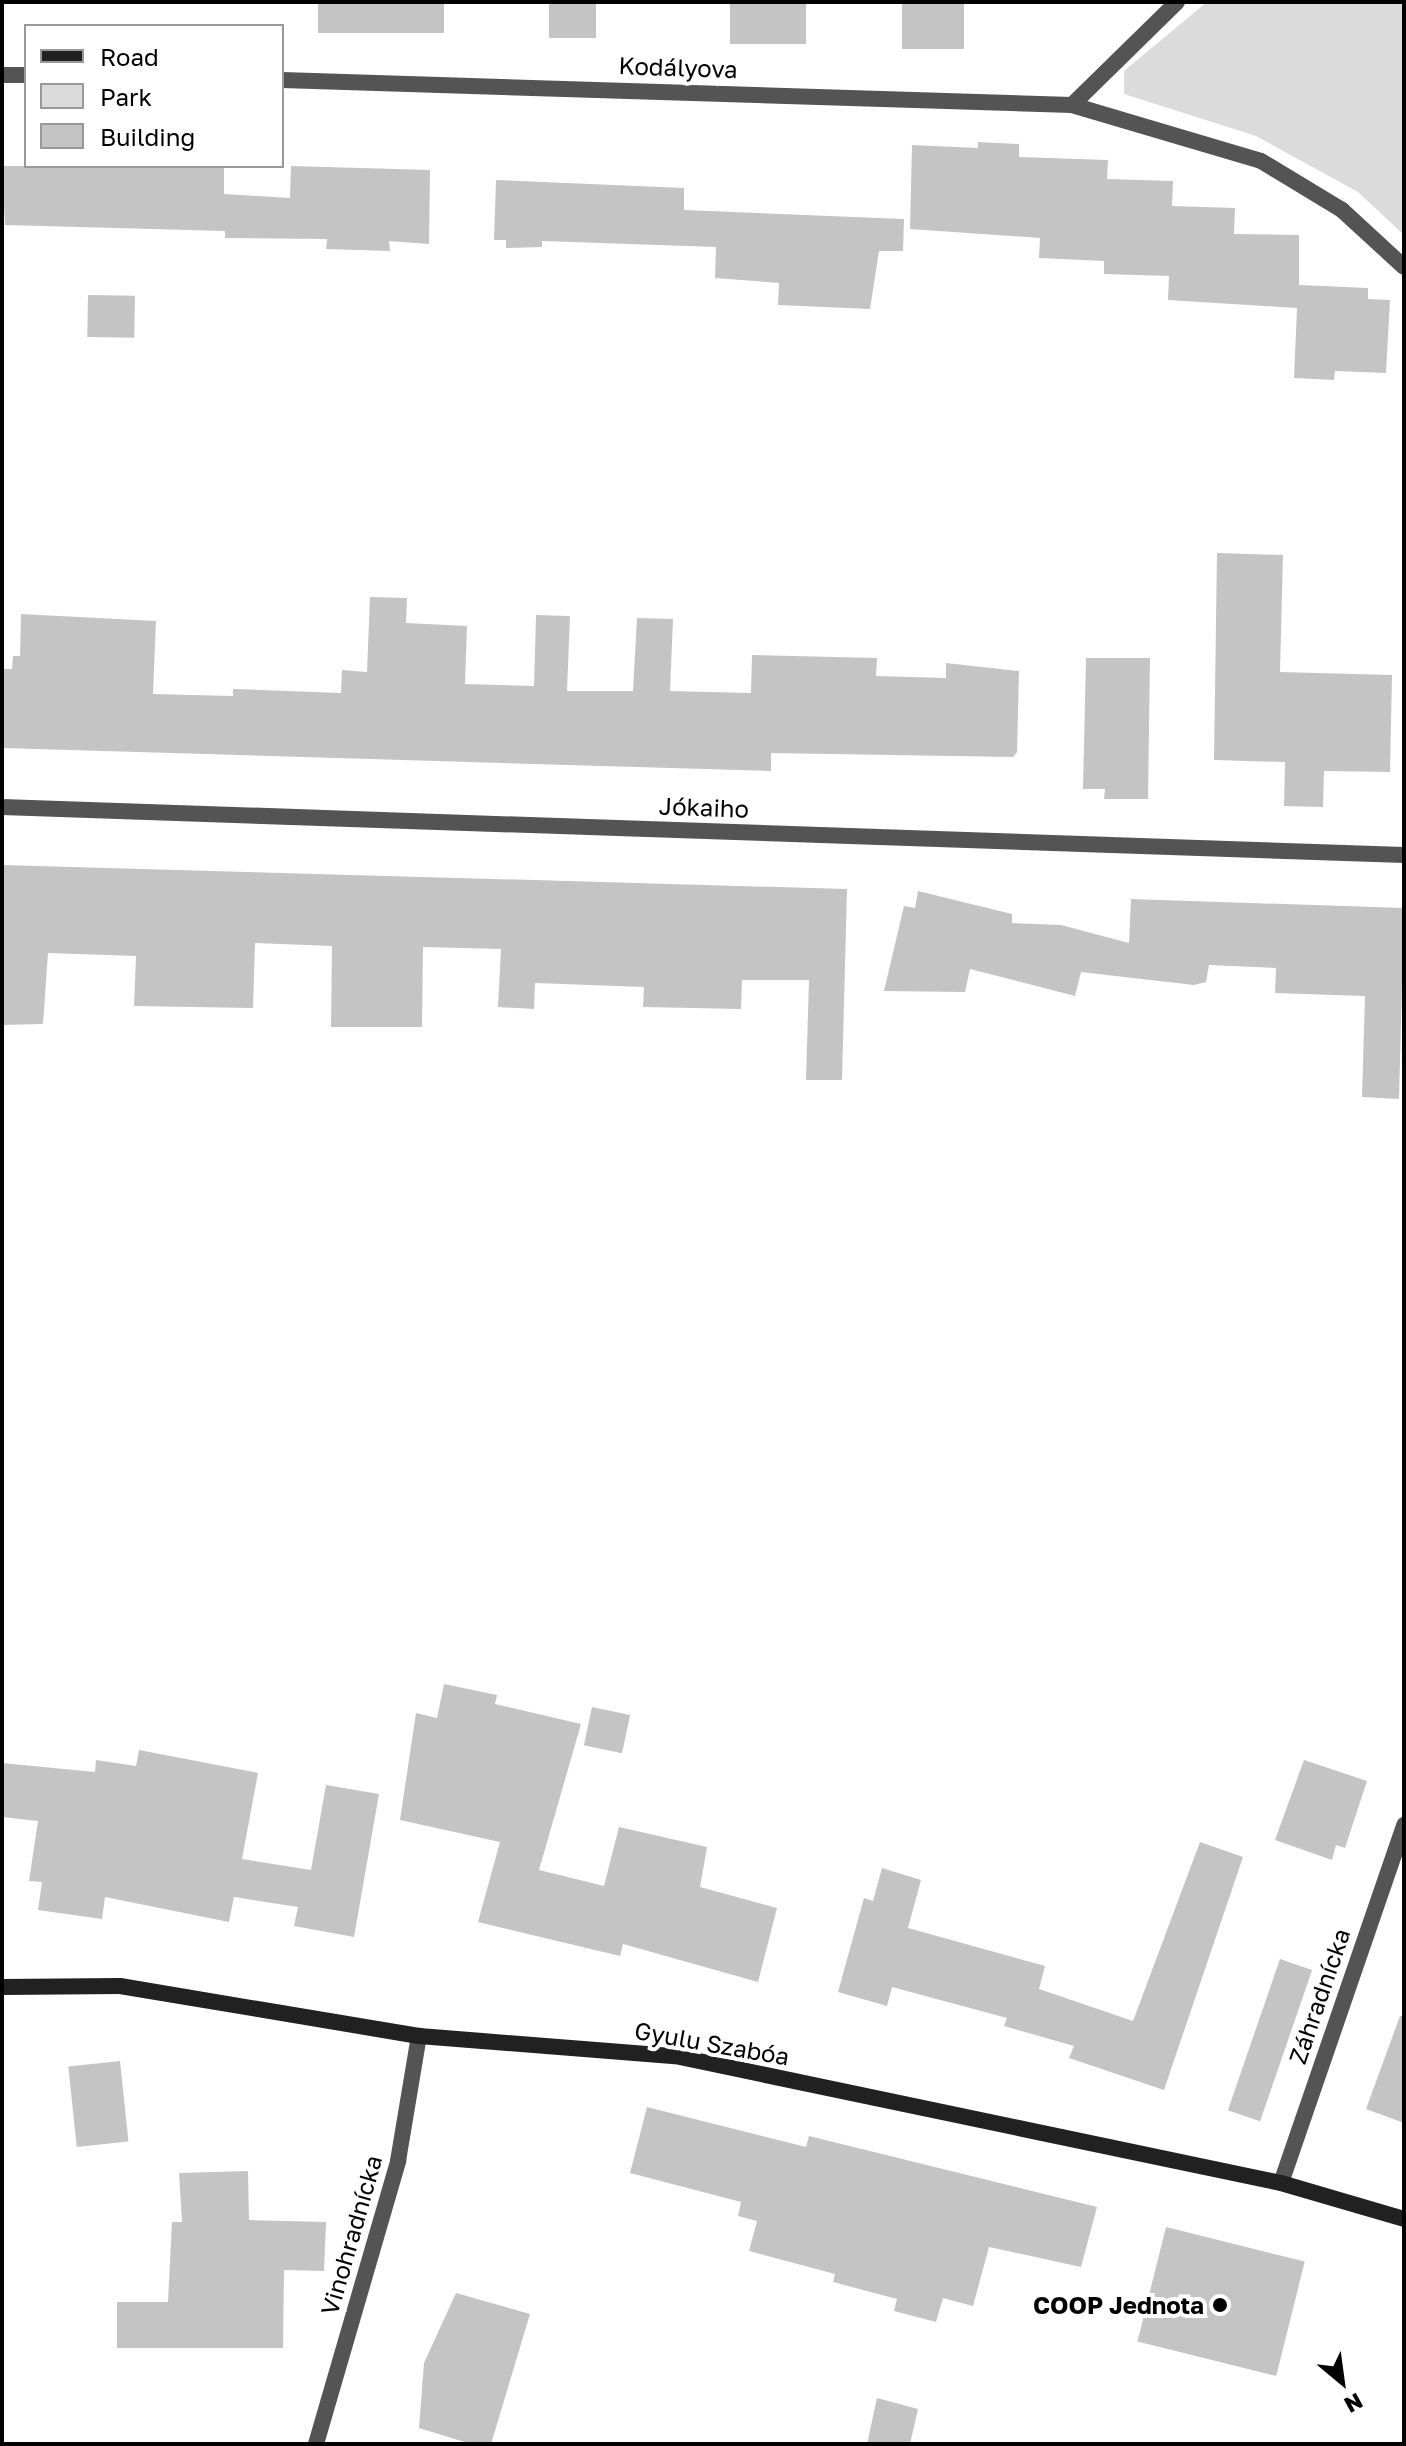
<!DOCTYPE html>
<meta charset="utf-8">
<style>
body{margin:0}
#map{position:relative;width:1406px;height:2446px;overflow:hidden;background:#fff;font-family:"Golos Text",sans-serif}
div>[style]{position:absolute}
[style*='--x']{left:calc(var(--x)*1px);top:calc(var(--y)*1px);width:calc(var(--w)*1px);rotate:calc(var(--a)*1deg)}
.green>*{inset:0;background:#dbdbdb}
.building>*{inset:0;background:#c4c4c4;transform-origin:0 0}
.street>*{height:16px;margin:-8px;padding:0 8px;transform-origin:8px;border-radius:8px;background:#545454}
.secondary>*{height:16px;margin:-8px;padding:0 8px;transform-origin:8px;border-radius:8px;background:#212121}
.dots>*{width:22px;height:22px;translate:-50% -50%;box-sizing:border-box;border:4px solid #fff;border-radius:50%}
span{translate:-50% -50%;white-space:nowrap;text-align:center;line-height:1.15;-webkit-text-stroke:8px #fff;paint-order:stroke}
.street-label{font-size:24px;color:#000}
.poi-label{font-size:24px;color:#000;font-weight:700}
.right{translate:-100% -50%;text-align:right}
.frame{position:absolute;inset:0;border:4px solid #000;pointer-events:none}
.legend{position:absolute;left:24px;top:24px;width:260px;height:144px;box-sizing:border-box;background:#fff;border:2px solid #999;margin:0;padding:10px 14px;list-style:none;font-size:24px;color:#000}
.legend li{display:flex;align-items:center;gap:16px;height:40px}
.legend b{width:40px;border:2px solid #999}
.north{position:absolute;left:1302px;top:2342px;width:80px;height:80px;-webkit-text-stroke:6px #fff;paint-order:stroke;rotate:151deg;font-size:22px;font-weight:700;line-height:32px;text-align:center;color:#000}
.north::after{content:'';display:block;margin:auto;width:28px;height:36px;background:#000;clip-path:polygon(50% 0,100% 100%,50% 72%,0 100%)}
</style>
<div id="map">
<div class="green">
<div style="clip-path:polygon(1207px 2px,1404px 2px,1404px 235px,1358px 192px,1256px 136px,1124px 94px,1124px 71px)"></div>
</div>
<div class="building">
<div style="left:318px;top:2px;width:126px;height:31px"></div>
<div style="left:549px;top:2px;width:47px;height:36px"></div>
<div style="left:730px;top:2px;width:76px;height:42px"></div>
<div style="left:902px;top:2px;width:62px;height:47px"></div>
<div style="clip-path:polygon(978px 142px,1019px 144px,1019px 157px,1108px 160px,1107px 179px,1173px 181px,1172px 206px,1235px 208px,1234px 234px,1299px 235px,1299px 285px,1368px 288px,1368px 299px,1390px 300px,1386px 373px,1335px 371px,1334px 380px,1294px 378px,1297px 308px,1168px 300px,1169px 276px,1104px 274px,1104px 261px,1039px 258px,1040px 238px,910px 229px,912px 145px,978px 148px)"></div>
<div style="clip-path:polygon(2px 166px,224px 166px,224px 194px,290px 198px,291px 166px,430px 170px,429px 244px,389px 241px,390px 251px,326px 249px,327px 239px,225px 238px,225px 231px,5px 225px)"></div>
<div style="clip-path:polygon(496px 180px,684px 188px,684px 210px,904px 219px,903px 251px,879px 251px,870px 309px,778px 305px,779px 283px,715px 278px,716px 247px,542px 241px,542px 247px,506px 248px,506px 240px,494px 240px)"></div>
<div style="left:88px;top:295px;width:47px;height:42px;rotate:1deg"></div>
<div style="clip-path:polygon(1217px 553px,1283px 555px,1280px 672px,1392px 675px,1390px 772px,1324px 771px,1323px 807px,1284px 806px,1285px 762px,1214px 760px)"></div>
<div style="clip-path:polygon(370px 597px,407px 598px,406px 623px,467px 626px,465px 684px,534px 686px,536px 615px,570px 616px,567px 691px,633px 691px,637px 618px,673px 619px,670px 691px,751px 693px,752px 655px,877px 658px,876px 676px,946px 678px,946px 663px,1019px 671px,1017px 752px,1013px 757px,771px 753px,771px 771px,2px 748px,2px 669px,12px 669px,13px 656px,20px 656px,21px 614px,156px 621px,153px 694px,233px 696px,233px 689px,341px 693px,342px 670px,367px 672px)"></div>
<div style="clip-path:polygon(1086px 658px,1150px 658px,1148px 799px,1104px 799px,1105px 789px,1083px 789px)"></div>
<div style="clip-path:polygon(2px 865px,847px 889px,842px 1080px,806px 1080px,809px 980px,742px 980px,741px 1009px,643px 1007px,644px 987px,535px 983px,534px 1009px,498px 1007px,501px 949px,423px 947px,422px 1027px,331px 1027px,332px 946px,255px 943px,253px 1008px,134px 1006px,136px 956px,48px 953px,43px 1024px,2px 1025px)"></div>
<div style="clip-path:polygon(918px 891px,1012px 914px,1012px 923px,1061px 925px,1129px 943px,1131px 899px,1404px 908px,1399px 1099px,1362px 1097px,1365px 996px,1275px 993px,1276px 968px,1209px 965px,1206px 982px,1194px 985px,1081px 972px,1075px 996px,970px 969px,965px 992px,884px 991px,904px 906px,915px 908px)"></div>
<div style="clip-path:polygon(444px 1684px,497px 1695px,495px 1704px,581px 1724px,539px 1870px,604px 1886px,619px 1827px,707px 1847px,700px 1887px,777px 1908px,758px 1982px,623px 1944px,620px 1956px,478px 1922px,500px 1842px,400px 1820px,416px 1713px,437px 1718px)"></div>
<div style="left:592px;top:1707px;width:39px;height:39px;rotate:12deg"></div>
<div style="clip-path:polygon(139px 1750px,258px 1773px,242px 1859px,311px 1870px,326px 1785px,379px 1794px,354px 1937px,294px 1926px,298px 1907px,234px 1897px,229px 1922px,105px 1897px,102px 1919px,38px 1910px,42px 1882px,29px 1881px,38px 1821px,2px 1817px,2px 1763px,95px 1772px,96px 1760px,136px 1766px)"></div>
<div style="clip-path:polygon(1304px 1760px,1367px 1781px,1345px 1848px,1336px 1845px,1332px 1860px,1275px 1840px)"></div>
<div style="clip-path:polygon(1200px 1842px,1243px 1857px,1164px 2090px,1069px 2058px,1074px 2046px,1004px 2026px,1007px 2018px,892px 1987px,887px 2006px,838px 1992px,864px 1898px,873px 1901px,882px 1868px,921px 1880px,908px 1928px,1045px 1966px,1039px 1989px,1133px 2021px)"></div>
<div style="left:1280px;top:1959px;width:34px;height:160px;rotate:19deg"></div>
<div style="clip-path:polygon(1400px 2016px,1404px 2016px,1404px 2123px,1366px 2109px)"></div>
<div style="left:120px;top:2061px;width:81px;height:52px;rotate:84deg"></div>
<div style="clip-path:polygon(647px 2107px,806px 2147px,809px 2136px,1097px 2207px,1081px 2267px,989px 2247px,973px 2306px,943px 2298px,936px 2322px,894px 2311px,897px 2299px,833px 2282px,835px 2274px,749px 2251px,757px 2221px,738px 2216px,741px 2202px,630px 2173px)"></div>
<div style="clip-path:polygon(248px 2171px,249px 2220px,326px 2222px,324px 2271px,284px 2270px,283px 2348px,117px 2348px,117px 2302px,168px 2302px,172px 2222px,182px 2222px,179px 2173px)"></div>
<div style="left:1166px;top:2227px;width:143px;height:118px;rotate:14deg"></div>
<div style="clip-path:polygon(456px 2293px,530px 2314px,491px 2444px,471px 2444px,419px 2428px,424px 2363px)"></div>
<div style="clip-path:polygon(877px 2398px,918px 2409px,910px 2444px,867px 2444px)"></div>
</div>
<div class="street">
<div style="--x:2;--y:75;--w:24;--a:0"></div>
<div style="--x:282;--y:80;--w:790;--a:1.81"></div>
<div style="--x:1072;--y:105;--w:197;--a:16.5"></div>
<div style="--x:1261;--y:161;--w:95;--a:31.2"></div>
<div style="--x:1342;--y:210;--w:84;--a:42.6"></div>
<div style="--x:1072;--y:105;--w:147;--a:-44.4"></div>
<div style="--x:2;--y:807;--w:1403;--a:1.96"></div>
<div style="--x:1281;--y:2183;--w:379;--a:-71"></div>
<div style="--x:316;--y:2444;--w:295;--a:-73.8"></div>
<div style="--x:398;--y:2161;--w:127;--a:-80.5"></div>
</div>
<div class="secondary">
<div style="--x:2;--y:1987;--w:118;--a:-0.5"></div>
<div style="--x:120;--y:1986;--w:303;--a:9.5"></div>
<div style="--x:419;--y:2036;--w:257;--a:4.5"></div>
<div style="--x:675;--y:2056;--w:619;--a:11.84"></div>
<div style="--x:1281;--y:2183;--w:128;--a:16.3"></div>
</div>
<div class="dots">
<div style="left:1220px;top:2305px;background:#000"></div>
</div>
<div class="street-label">
<span style="left:678px;top:67px;rotate:2deg">Kodályova</span>
<span style="left:704px;top:807px;rotate:2deg">Jókaiho</span>
<span style="left:1319px;top:1996px;rotate:-71deg">Záhradnícka</span>
<span style="left:712px;top:2043px;rotate:10deg">Gyulu Szabóa</span>
<span style="left:351px;top:2235px;rotate:-74deg">Vinohradnícka</span>
</div>
<div class="poi-label">
<span class="right" style="left:1204px;top:2305px">COOP Jednota</span>
</div>
<div class="frame"></div>
<ul class="legend">
<li><b style="height:10px;background:#212121"></b>Road</li>
<li><b style="height:22px;background:#dbdbdb"></b>Park</li>
<li><b style="height:22px;background:#c4c4c4"></b>Building</li>
</ul>
<div class="north">N</div>
</div>
